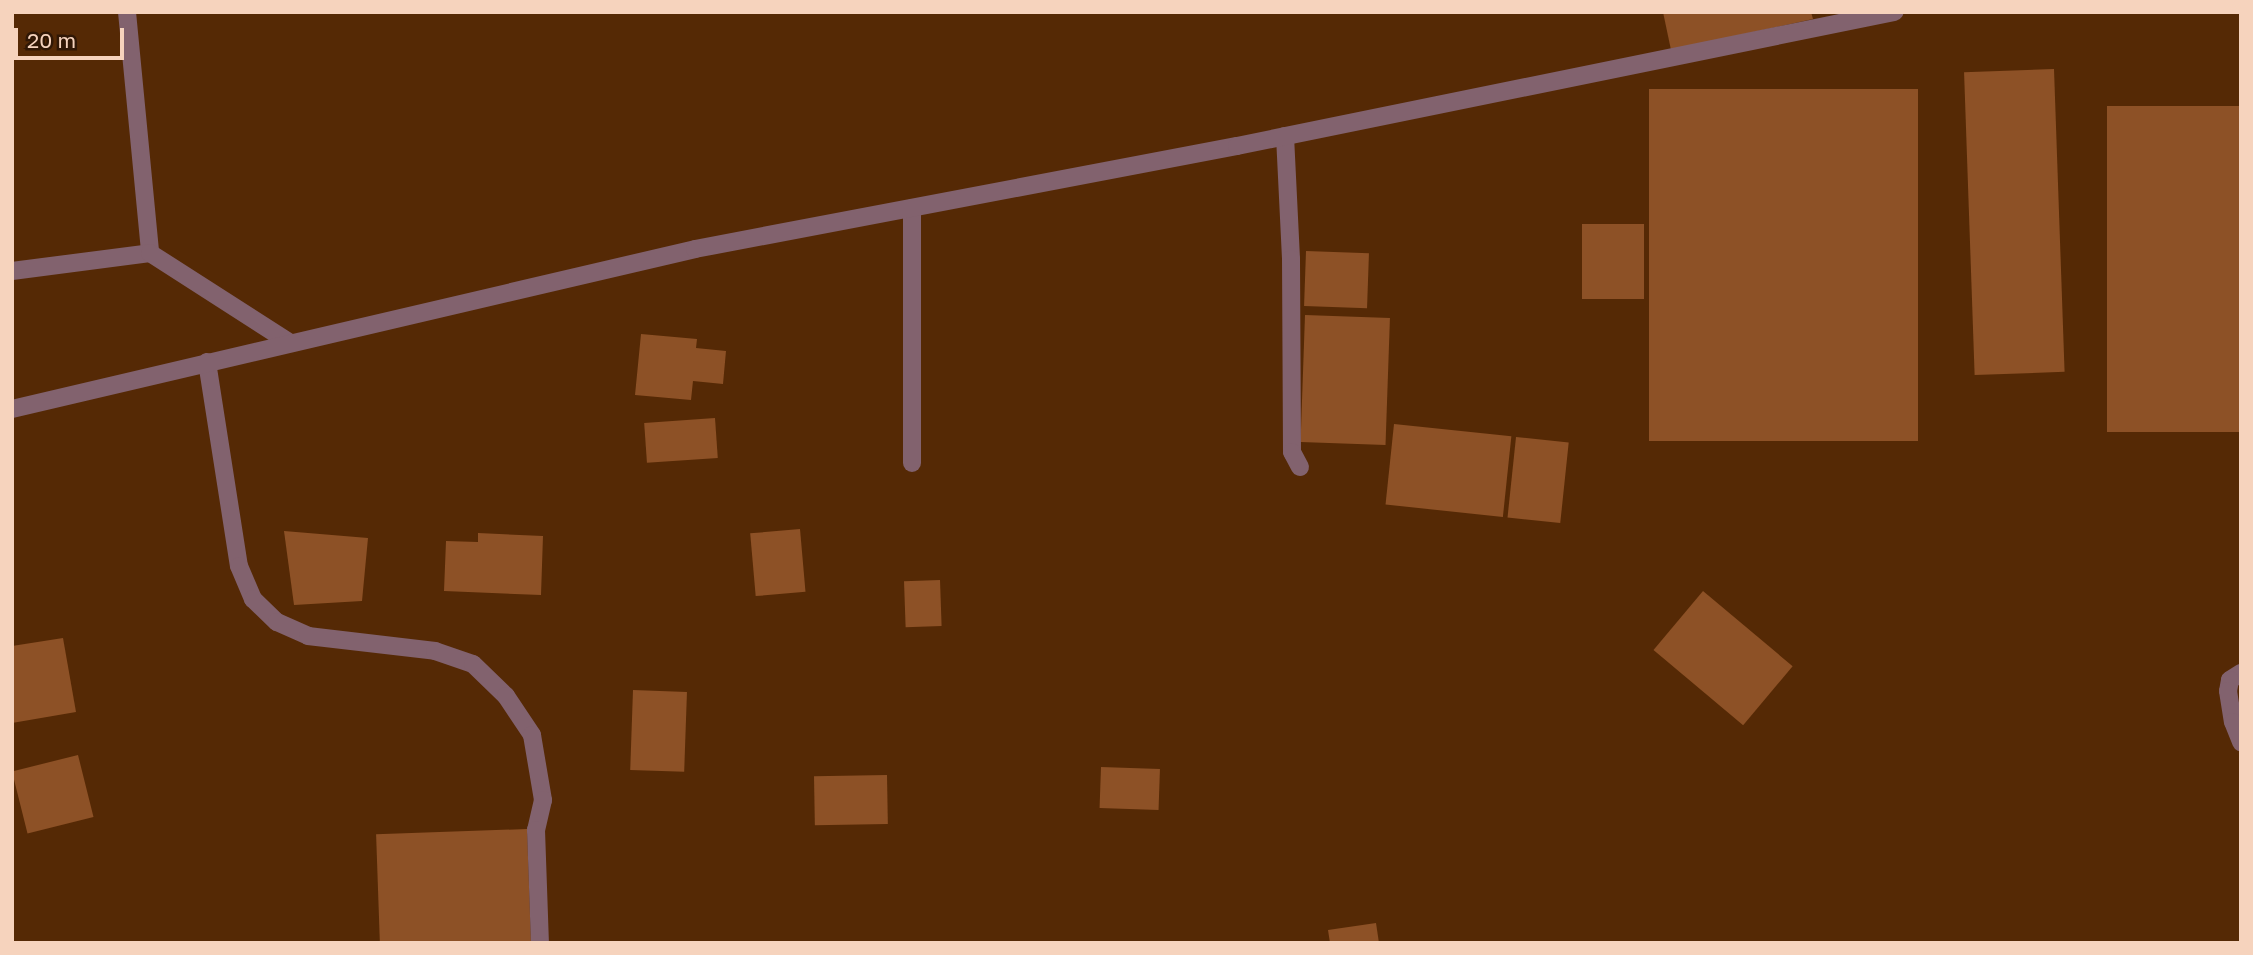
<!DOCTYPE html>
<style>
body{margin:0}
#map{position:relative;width:2253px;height:955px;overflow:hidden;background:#552905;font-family:"Golos Text",sans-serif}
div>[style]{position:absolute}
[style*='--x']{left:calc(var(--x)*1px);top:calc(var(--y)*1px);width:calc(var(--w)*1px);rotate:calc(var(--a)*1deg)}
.building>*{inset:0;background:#8d5126;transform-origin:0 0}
.minor>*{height:18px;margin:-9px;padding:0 9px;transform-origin:9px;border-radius:9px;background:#82626e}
span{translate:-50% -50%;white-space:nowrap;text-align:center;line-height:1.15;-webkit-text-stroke:5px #301705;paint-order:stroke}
.frame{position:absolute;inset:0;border:14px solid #f6d3bd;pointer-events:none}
.scale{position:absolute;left:14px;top:28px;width:110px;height:32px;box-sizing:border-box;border:4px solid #f6d3bd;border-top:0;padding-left:9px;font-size:21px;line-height:24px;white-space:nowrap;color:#f6d3bd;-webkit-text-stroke:5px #301705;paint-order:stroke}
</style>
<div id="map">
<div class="building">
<div style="clip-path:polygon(1663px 12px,1811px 12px,1813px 19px,1671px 50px)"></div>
<div style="left:2054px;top:69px;width:303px;height:90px;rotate:88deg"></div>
<div style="left:1649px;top:89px;width:269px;height:352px"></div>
<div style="left:2241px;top:106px;width:326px;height:134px;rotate:90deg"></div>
<div style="left:1644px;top:224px;width:75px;height:62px;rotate:90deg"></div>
<div style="left:1306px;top:251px;width:63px;height:55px;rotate:2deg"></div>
<div style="left:1305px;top:315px;width:85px;height:127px;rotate:2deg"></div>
<div style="clip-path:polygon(641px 334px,697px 339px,696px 348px,726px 351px,723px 384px,693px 381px,691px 400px,635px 395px)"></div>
<div style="left:715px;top:418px;width:40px;height:71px;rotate:86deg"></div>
<div style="left:1394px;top:424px;width:118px;height:81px;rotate:6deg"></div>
<div style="left:1516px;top:437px;width:53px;height:81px;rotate:6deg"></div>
<div style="left:800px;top:529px;width:63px;height:50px;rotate:85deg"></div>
<div style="clip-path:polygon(284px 531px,368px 538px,362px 601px,294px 605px)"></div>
<div style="clip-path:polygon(478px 533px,543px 536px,541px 595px,444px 591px,446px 541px,478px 542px)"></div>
<div style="left:940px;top:580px;width:46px;height:36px;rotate:88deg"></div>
<div style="left:1703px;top:591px;width:117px;height:77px;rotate:40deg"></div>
<div style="clip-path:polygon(63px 638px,76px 712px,12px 723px,12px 646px)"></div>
<div style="left:633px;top:690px;width:54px;height:80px;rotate:2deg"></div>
<div style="left:78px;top:755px;width:64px;height:68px;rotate:76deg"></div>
<div style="left:1101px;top:767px;width:59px;height:41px;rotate:2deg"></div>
<div style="left:887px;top:775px;width:49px;height:73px;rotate:89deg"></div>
<div style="left:527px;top:829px;width:114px;height:151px;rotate:88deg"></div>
<div style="clip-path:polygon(1376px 923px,1379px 943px,1330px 943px,1328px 930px)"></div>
</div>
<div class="minor">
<div style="--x:127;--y:12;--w:242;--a:84.5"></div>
<div style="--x:1285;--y:136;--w:123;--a:87.2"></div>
<div style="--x:1291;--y:259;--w:193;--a:89.7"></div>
<div style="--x:1292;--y:452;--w:17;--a:62"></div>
<div style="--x:912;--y:208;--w:255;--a:90"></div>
<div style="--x:12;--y:271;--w:139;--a:-7.4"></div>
<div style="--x:150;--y:253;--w:166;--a:32.7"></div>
<div style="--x:207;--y:362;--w:206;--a:81.1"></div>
<div style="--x:239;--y:566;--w:36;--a:67"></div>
<div style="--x:253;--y:599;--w:33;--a:44"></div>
<div style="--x:277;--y:622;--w:34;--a:24"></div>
<div style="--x:308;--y:636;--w:128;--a:6.7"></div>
<div style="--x:435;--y:651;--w:40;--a:18.9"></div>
<div style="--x:473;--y:664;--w:46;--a:44.1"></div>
<div style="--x:506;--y:696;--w:47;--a:56.3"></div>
<div style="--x:532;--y:735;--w:66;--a:80.4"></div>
<div style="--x:543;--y:800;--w:31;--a:103"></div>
<div style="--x:536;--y:830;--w:113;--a:88"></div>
<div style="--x:12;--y:409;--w:701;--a:-13.18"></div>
<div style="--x:695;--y:249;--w:552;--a:-10.76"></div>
<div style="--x:1237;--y:146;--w:671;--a:-11.53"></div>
<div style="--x:2241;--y:673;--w:13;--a:148"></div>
<div style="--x:2230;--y:680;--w:11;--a:100"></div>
<div style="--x:2228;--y:691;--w:31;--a:81"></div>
<div style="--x:2233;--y:722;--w:22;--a:68"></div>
</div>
<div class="frame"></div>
<div class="scale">20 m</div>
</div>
